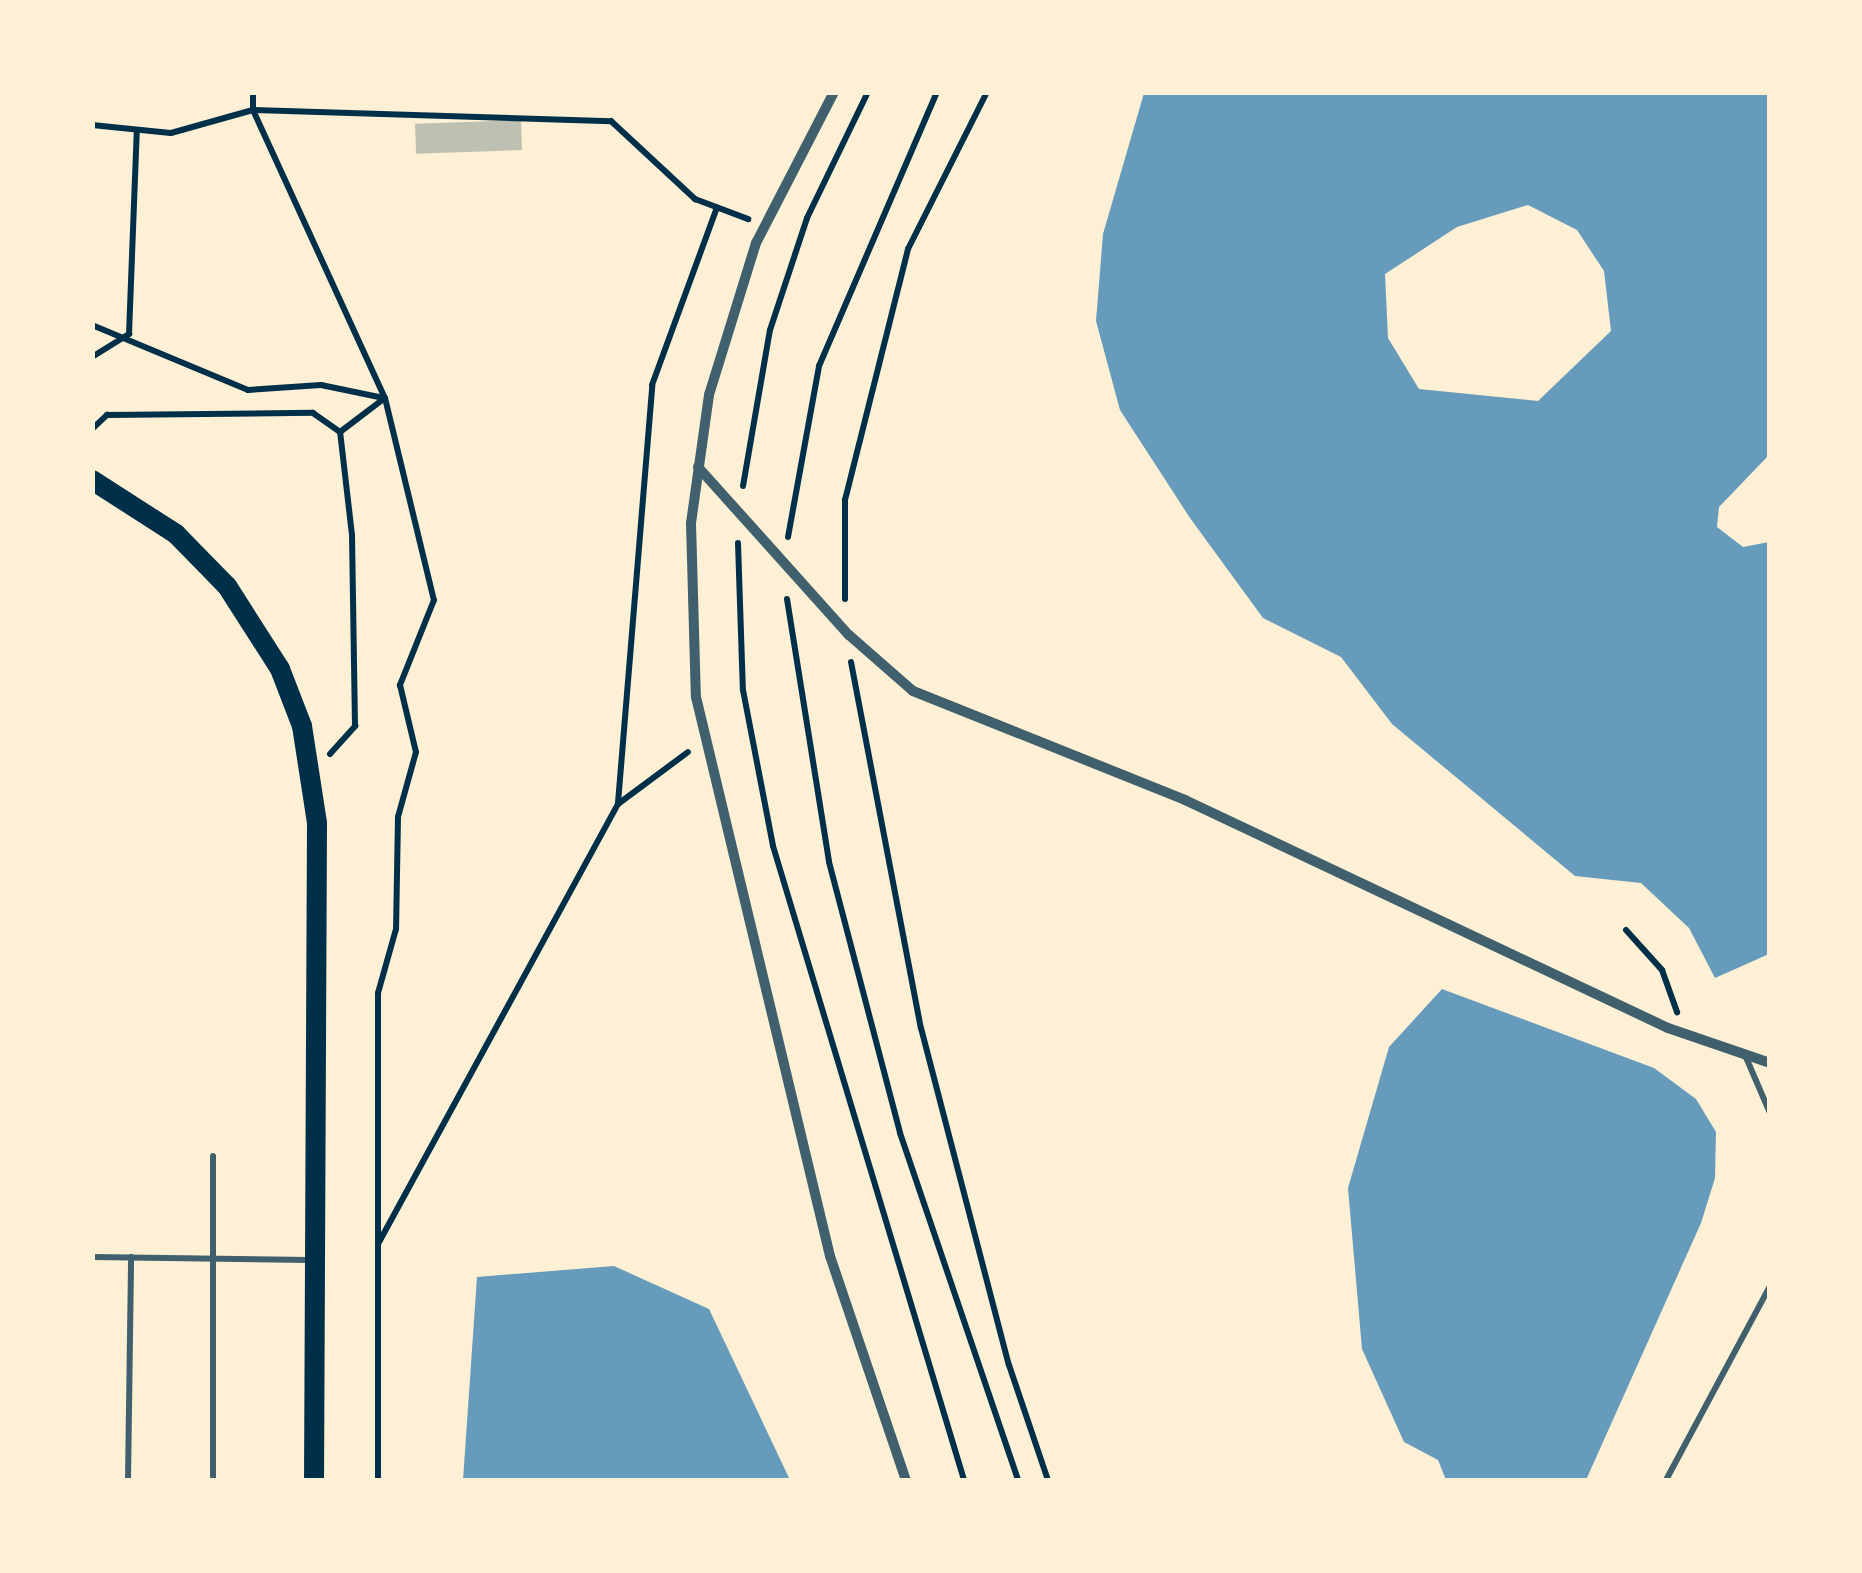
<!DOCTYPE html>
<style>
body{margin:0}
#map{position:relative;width:1862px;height:1573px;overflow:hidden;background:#fdf0d5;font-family:"Varela Round",sans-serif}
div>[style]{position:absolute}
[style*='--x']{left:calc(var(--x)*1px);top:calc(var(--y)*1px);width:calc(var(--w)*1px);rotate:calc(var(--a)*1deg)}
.water>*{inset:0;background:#669bbc}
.building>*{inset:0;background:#bec0b2;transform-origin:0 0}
.path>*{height:6px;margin:-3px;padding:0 3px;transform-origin:3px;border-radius:3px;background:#003049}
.service>*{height:6px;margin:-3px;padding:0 3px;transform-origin:3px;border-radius:3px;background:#3f606c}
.minor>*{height:10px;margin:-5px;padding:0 5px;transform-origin:5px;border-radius:5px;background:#3f606c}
.secondary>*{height:20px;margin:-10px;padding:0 10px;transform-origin:10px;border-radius:10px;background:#003049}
span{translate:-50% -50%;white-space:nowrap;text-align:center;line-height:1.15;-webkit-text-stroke:10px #fdf0d5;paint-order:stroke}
.frame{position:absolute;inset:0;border:95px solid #fdf0d5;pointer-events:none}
</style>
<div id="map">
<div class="water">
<div style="clip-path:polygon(evenodd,1144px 93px,1769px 93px,1769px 455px,1719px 507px,1717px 527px,1743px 547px,1769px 542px,1769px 954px,1715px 978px,1689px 928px,1641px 883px,1575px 876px,1392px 724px,1341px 657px,1263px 618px,1190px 518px,1120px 410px,1096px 321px,1103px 234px,1144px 93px,1528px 205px,1577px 230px,1604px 271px,1611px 331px,1538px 401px,1419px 389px,1388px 338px,1385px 274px,1457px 227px,1528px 205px)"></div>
<div style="clip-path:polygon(1442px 989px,1654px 1068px,1696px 1099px,1716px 1132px,1715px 1178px,1701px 1223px,1586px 1480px,1446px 1480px,1438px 1460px,1404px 1442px,1362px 1349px,1348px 1188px,1389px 1047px)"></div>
<div style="clip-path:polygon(614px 1266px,709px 1309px,790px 1480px,463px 1480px,477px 1277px)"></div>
</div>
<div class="building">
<div style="left:521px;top:120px;width:30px;height:106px;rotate:88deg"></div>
</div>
<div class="path">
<div style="--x:253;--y:92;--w:18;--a:90"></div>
<div style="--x:253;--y:110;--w:358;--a:1.8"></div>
<div style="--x:611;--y:121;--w:115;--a:42.9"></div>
<div style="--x:695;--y:199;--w:57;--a:20.7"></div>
<div style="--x:92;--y:125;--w:79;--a:5.8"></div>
<div style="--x:171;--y:133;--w:85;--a:-15.7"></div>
<div style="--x:253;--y:110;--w:317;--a:65.4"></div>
<div style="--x:385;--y:398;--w:208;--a:76.4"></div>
<div style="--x:434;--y:600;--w:92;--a:111.8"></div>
<div style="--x:400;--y:685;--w:69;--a:76.6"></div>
<div style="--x:416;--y:752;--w:67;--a:105.5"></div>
<div style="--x:398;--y:817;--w:112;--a:91"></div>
<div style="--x:396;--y:929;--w:66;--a:105.7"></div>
<div style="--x:378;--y:993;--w:487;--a:90"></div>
<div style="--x:92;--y:325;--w:169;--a:22.6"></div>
<div style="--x:248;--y:390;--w:73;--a:-3.9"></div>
<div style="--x:321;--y:385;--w:64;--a:11.7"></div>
<div style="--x:92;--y:357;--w:44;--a:-31.9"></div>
<div style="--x:129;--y:334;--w:204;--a:-87.8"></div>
<div style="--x:92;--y:429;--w:21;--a:-43"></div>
<div style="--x:107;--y:415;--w:206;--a:-0.6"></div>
<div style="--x:313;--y:413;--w:33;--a:35"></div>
<div style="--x:743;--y:486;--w:158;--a:-80.2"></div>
<div style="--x:770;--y:330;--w:118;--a:-71.7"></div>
<div style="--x:807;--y:218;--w:140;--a:-64.2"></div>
<div style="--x:788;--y:537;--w:174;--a:-79.7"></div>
<div style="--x:819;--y:366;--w:298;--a:-66.7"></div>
<div style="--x:738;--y:543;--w:147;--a:88.1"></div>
<div style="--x:743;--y:690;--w:159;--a:79.1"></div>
<div style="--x:773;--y:846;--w:662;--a:73.23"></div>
<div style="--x:787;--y:599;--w:266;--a:80.9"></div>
<div style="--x:829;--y:862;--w:280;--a:75.3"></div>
<div style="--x:900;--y:1133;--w:367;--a:71.2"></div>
<div style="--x:845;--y:599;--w:99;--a:-90"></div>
<div style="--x:845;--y:500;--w:259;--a:-75.9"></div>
<div style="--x:908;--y:249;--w:176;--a:-63.3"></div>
<div style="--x:851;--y:662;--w:373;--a:79.2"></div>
<div style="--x:921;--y:1028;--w:348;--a:75.4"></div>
<div style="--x:1009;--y:1365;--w:121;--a:71.3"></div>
<div style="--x:330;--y:754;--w:38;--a:-48"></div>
<div style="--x:355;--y:726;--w:191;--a:-90.9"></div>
<div style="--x:352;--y:535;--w:104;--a:-96.6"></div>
<div style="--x:340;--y:432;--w:56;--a:-37.1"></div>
<div style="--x:618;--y:803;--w:419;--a:-85.3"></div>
<div style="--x:652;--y:385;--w:189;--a:-69.9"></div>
<div style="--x:1626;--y:930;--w:54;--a:48"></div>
<div style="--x:1662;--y:970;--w:45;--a:70.3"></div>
<div style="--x:378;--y:1244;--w:501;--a:-61.39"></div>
<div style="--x:618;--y:804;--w:87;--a:-36.6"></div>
</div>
<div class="service">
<div style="--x:1745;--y:1055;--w:63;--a:66.7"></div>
<div style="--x:92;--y:1257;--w:217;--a:0.8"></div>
<div style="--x:128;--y:1480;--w:223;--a:-89.2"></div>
<div style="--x:213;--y:1480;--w:324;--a:-90"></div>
<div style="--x:1666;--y:1480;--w:220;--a:-61.8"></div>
</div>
<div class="minor">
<div style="--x:834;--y:92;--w:170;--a:117.3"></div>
<div style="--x:756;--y:243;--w:159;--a:107.2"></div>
<div style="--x:709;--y:395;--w:129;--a:98"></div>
<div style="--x:691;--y:523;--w:174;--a:88.4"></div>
<div style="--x:696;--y:697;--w:575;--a:76.52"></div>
<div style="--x:830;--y:1256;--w:237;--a:71.3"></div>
<div style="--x:698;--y:467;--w:226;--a:48.1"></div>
<div style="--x:849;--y:635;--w:85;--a:41.2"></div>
<div style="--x:913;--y:691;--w:293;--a:21.8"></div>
<div style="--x:1185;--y:800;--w:534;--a:25.27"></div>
<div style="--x:1668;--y:1028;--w:108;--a:18.9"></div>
</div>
<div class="secondary">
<div style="--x:92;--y:480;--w:100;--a:32.7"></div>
<div style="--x:176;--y:534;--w:73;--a:45.6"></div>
<div style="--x:227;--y:586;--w:98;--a:57.4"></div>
<div style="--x:280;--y:669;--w:61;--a:68.9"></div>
<div style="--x:302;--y:726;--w:98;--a:81.2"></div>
<div style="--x:317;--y:823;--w:657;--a:90.26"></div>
</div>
<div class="frame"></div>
</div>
